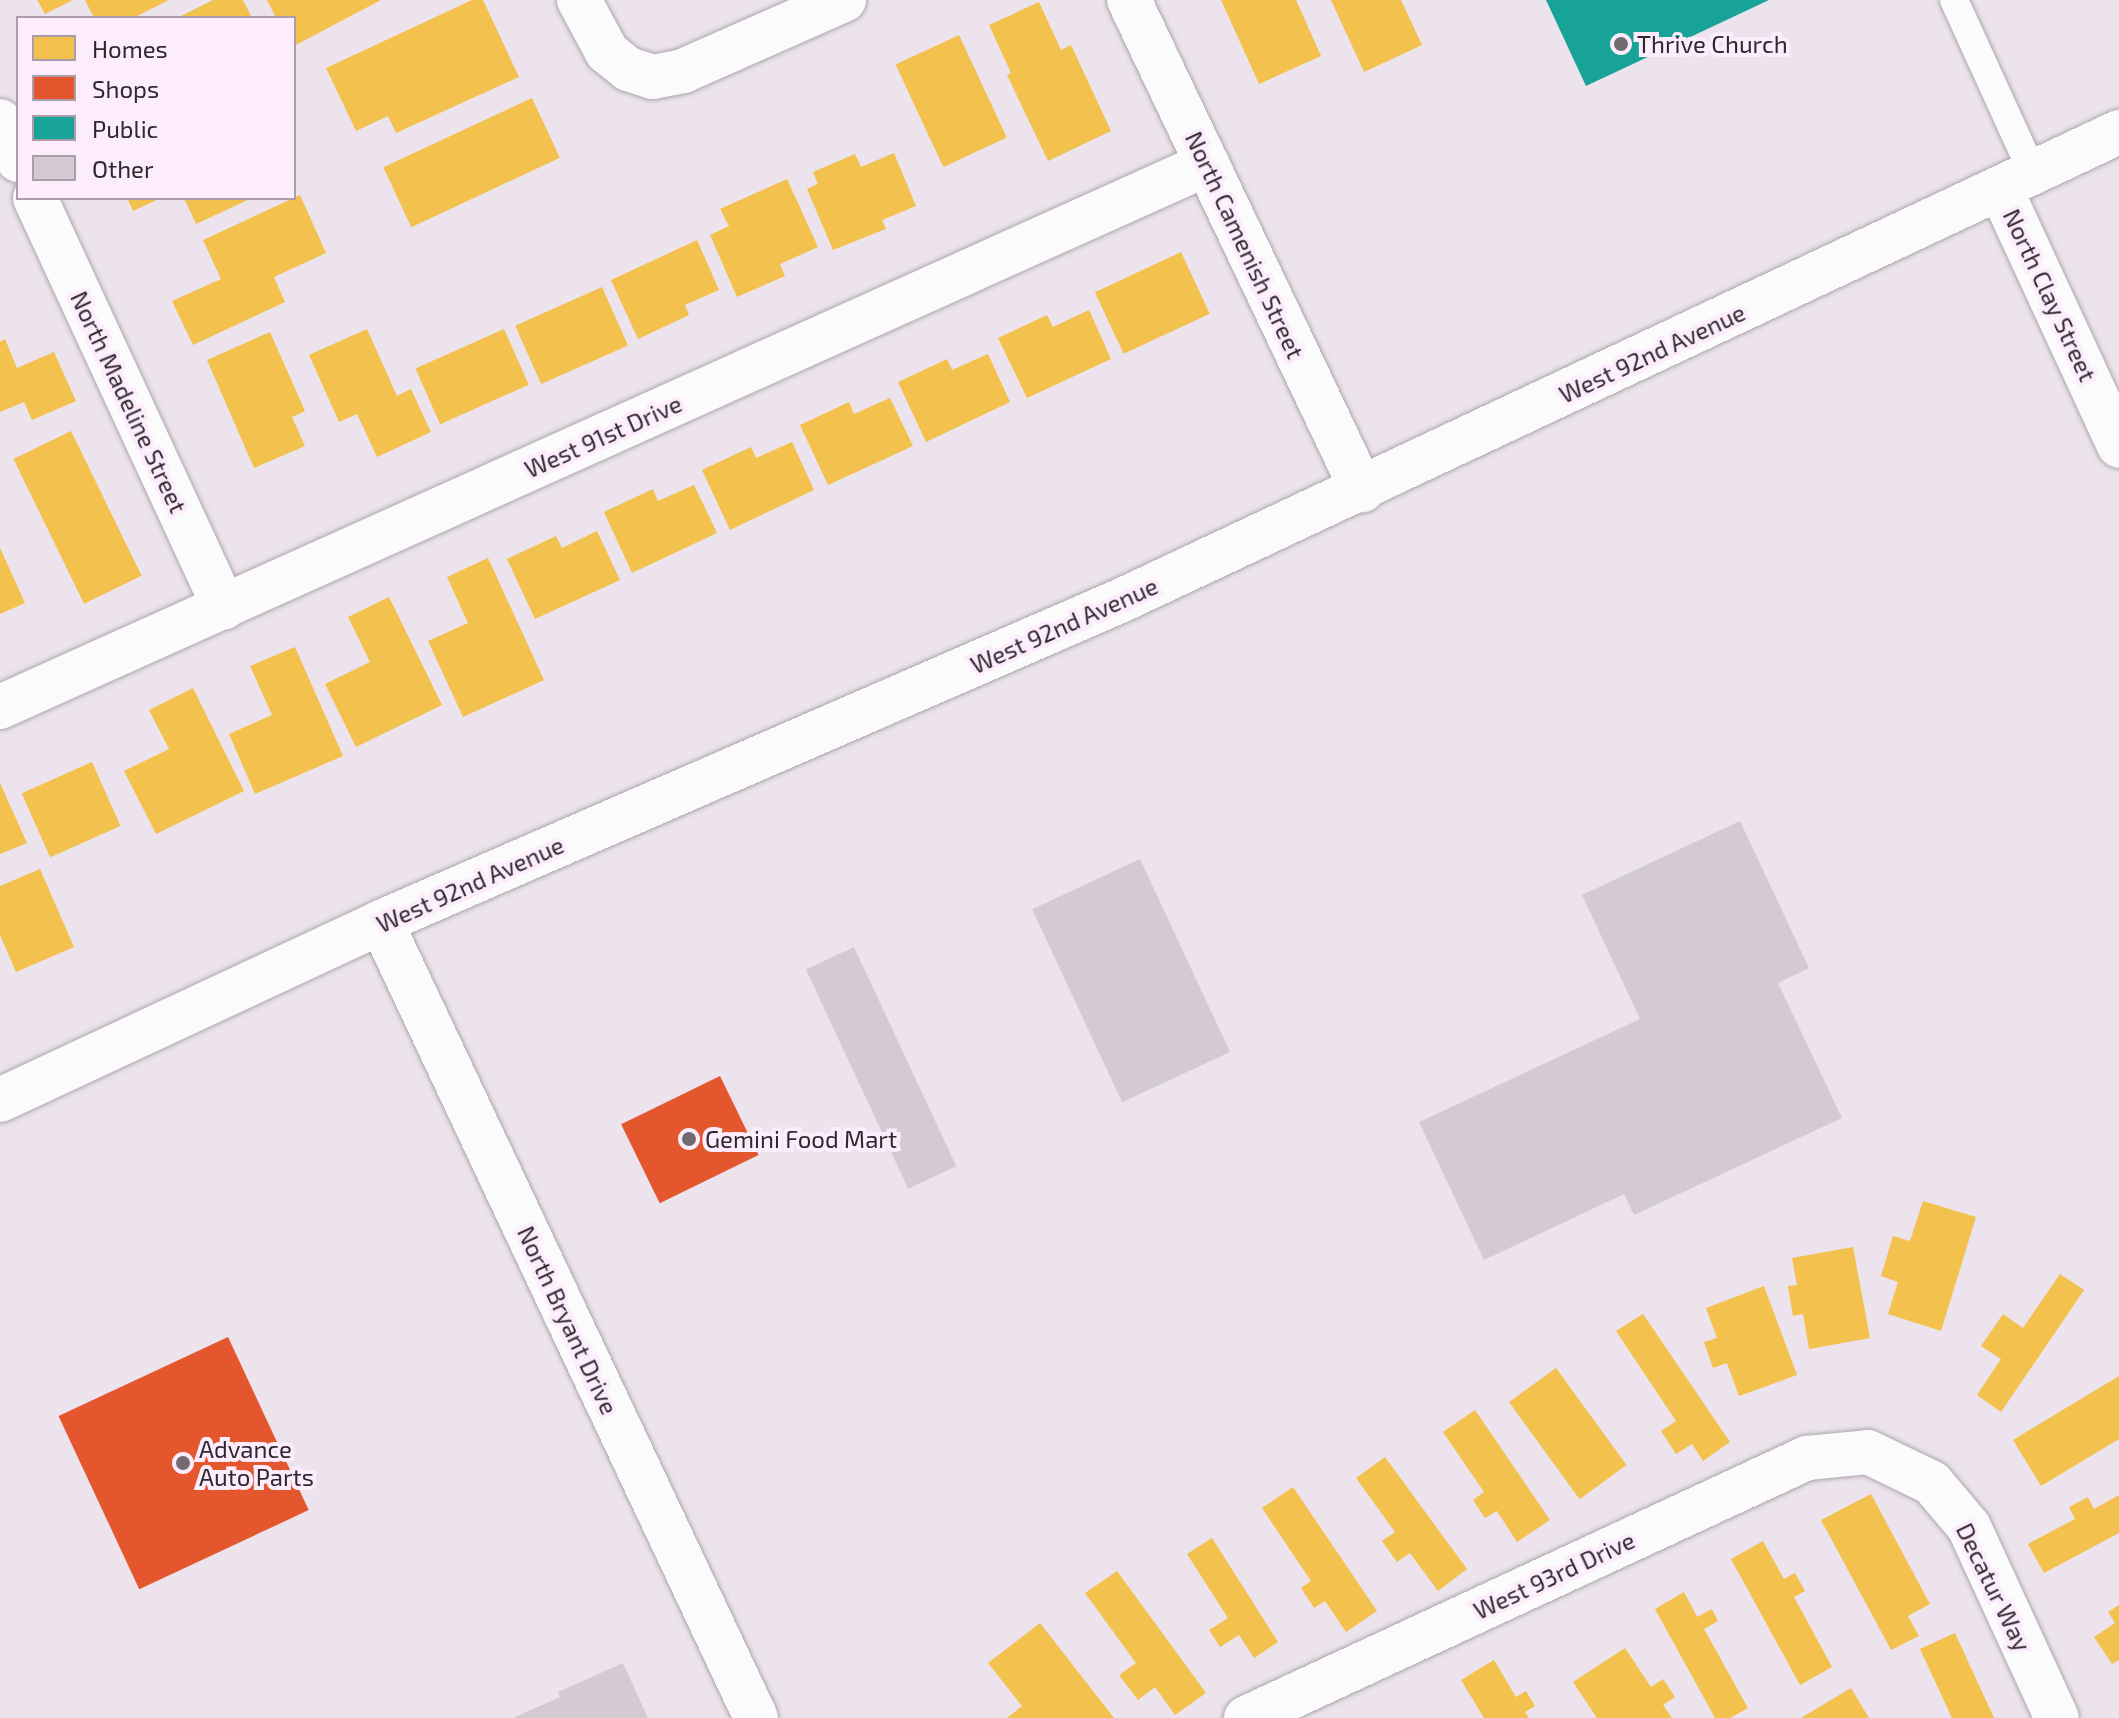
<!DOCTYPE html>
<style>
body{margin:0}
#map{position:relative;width:2119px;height:1718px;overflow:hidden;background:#ece3ec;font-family:"Exo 2",sans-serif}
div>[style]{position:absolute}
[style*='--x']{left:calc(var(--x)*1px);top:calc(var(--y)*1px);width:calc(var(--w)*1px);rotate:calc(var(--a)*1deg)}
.homes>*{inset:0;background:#f2c14e;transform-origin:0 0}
.shops>*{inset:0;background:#e4572e;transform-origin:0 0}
.public>*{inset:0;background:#17a398}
.building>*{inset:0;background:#d3cbd1;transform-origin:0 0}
.roads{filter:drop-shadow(0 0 2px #ada6ad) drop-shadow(0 0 2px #ada6ad)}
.service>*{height:28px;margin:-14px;padding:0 14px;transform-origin:14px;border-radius:14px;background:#fcfbfc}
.minor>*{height:44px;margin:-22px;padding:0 22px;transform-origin:22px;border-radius:22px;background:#fcfbfc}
.primary>*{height:44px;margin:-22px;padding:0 22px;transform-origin:22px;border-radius:22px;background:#fcfbfc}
.dots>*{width:22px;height:22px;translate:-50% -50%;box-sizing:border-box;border:4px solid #fdecfc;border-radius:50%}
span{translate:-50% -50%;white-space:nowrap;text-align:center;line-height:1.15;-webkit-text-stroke:8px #fdecfc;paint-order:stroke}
.poi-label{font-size:24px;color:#2f292f}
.left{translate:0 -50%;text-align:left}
.street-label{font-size:24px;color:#2f292f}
.legend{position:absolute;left:16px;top:16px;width:280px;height:184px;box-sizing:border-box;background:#fdecfc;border:2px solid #ab9eaa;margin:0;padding:10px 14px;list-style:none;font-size:24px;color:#2f292f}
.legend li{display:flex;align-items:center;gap:16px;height:40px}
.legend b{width:40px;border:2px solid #ab9eaa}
</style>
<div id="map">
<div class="homes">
<div style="clip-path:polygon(37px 0,73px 0,45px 14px)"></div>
<div style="clip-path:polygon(85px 0,169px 0,133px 18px,94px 18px)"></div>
<div style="clip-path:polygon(213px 0,243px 0,252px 18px,177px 18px)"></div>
<div style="clip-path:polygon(267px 0,381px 0,294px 46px,294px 18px,276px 18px)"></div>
<div style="clip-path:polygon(472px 0,483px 0,519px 77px,396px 133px,388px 116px,356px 131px,326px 68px)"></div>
<div style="clip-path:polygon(1221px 0,1296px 0,1321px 56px,1259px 84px)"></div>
<div style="clip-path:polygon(1331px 0,1401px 0,1422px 45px,1364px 72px)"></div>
<div style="clip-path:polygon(1039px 2px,1061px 50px,1071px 45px,1111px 131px,1048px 161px,1007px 75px,1011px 73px,989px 25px)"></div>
<div style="left:959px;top:35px;width:113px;height:70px;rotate:65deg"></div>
<div style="left:532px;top:98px;width:66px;height:164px;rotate:65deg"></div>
<div style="clip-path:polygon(894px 153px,916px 206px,882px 220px,886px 229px,833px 250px,807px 189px,818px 184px,813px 172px,855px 154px,861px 167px)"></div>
<div style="clip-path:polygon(787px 179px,818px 247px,780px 264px,785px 276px,737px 297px,710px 235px,729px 226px,720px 209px)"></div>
<div style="clip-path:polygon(300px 195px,326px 253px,274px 277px,285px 302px,193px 345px,172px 301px,221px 279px,203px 240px)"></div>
<div style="clip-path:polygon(127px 198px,161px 198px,133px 211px)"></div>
<div style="clip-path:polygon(184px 198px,252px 198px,196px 224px)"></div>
<div style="clip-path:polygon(697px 240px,719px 290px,685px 305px,689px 315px,638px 339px,611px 280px)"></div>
<div style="left:1181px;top:252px;width:68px;height:95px;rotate:65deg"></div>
<div style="left:602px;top:287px;width:64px;height:95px;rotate:66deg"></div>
<div style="clip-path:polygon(1089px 310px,1111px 359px,1027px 398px,998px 338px,1047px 315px,1053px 327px)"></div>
<div style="clip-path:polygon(367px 329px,397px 396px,411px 389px,431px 432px,377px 457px,357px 414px,339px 422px,309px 355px)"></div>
<div style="left:504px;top:329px;width:61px;height:97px;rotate:66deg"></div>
<div style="clip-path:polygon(270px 332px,305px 411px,292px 417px,305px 446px,254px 468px,207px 360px)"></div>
<div style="clip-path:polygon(5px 339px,17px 368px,54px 352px,76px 401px,32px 420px,24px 402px,0 412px,0 342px)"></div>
<div style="clip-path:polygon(988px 354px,1010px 402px,926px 442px,898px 382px,947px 359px,952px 370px)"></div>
<div style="clip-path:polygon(890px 398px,913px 446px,828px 485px,800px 425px,849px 402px,854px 414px)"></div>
<div style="left:71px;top:431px;width:161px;height:64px;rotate:64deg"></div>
<div style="clip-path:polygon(792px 442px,814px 490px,730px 530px,702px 470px,751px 447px,756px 458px)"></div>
<div style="clip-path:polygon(694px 485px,717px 533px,632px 573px,604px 512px,653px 489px,658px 501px)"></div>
<div style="clip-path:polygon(597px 531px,620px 580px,535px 619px,507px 559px,556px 536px,562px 548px)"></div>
<div style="clip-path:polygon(0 548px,25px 603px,0 614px)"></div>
<div style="clip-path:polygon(488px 558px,544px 680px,463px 717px,428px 641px,468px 623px,447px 577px)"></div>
<div style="clip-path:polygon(389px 597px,442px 705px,356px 747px,325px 684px,370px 662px,348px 617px)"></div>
<div style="clip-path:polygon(295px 647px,343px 756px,255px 794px,229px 734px,272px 715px,250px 666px)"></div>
<div style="clip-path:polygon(193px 688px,244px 791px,156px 834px,124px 771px,169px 749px,149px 710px)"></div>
<div style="left:92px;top:762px;width:70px;height:77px;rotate:66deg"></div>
<div style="clip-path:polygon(0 783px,27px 843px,0 854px)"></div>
<div style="clip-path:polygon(40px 869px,74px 947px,16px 972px,0 935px,0 886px)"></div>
<div style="clip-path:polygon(1923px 1201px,1976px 1217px,1941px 1331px,1888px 1314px,1898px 1282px,1881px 1276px,1893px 1236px,1910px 1241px)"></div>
<div style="clip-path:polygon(1853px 1247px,1870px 1338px,1809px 1349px,1803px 1314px,1793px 1316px,1788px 1286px,1797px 1285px,1792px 1258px)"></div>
<div style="clip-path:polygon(2060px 1274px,2084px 1290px,2001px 1412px,1977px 1395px,2001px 1359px,1981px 1346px,2003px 1314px,2023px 1328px)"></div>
<div style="clip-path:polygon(1764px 1286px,1797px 1375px,1739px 1396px,1727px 1363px,1713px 1368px,1704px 1342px,1717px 1338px,1706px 1308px)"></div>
<div style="clip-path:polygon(1643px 1314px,1730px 1442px,1703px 1461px,1692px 1444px,1676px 1454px,1661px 1431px,1676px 1421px,1616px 1331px)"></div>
<div style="left:1556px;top:1368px;width:120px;height:58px;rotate:54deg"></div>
<div style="clip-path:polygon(2119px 1376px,2119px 1439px,2041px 1486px,2013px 1440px)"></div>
<div style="clip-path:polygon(1475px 1410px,1550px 1520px,1517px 1542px,1497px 1511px,1485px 1518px,1473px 1500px,1484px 1492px,1443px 1432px)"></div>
<div style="clip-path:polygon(1385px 1457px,1467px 1569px,1438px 1591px,1410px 1553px,1397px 1562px,1382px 1541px,1395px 1532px,1356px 1478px)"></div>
<div style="clip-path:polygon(1293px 1487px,1377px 1611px,1346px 1632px,1325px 1601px,1314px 1608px,1301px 1588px,1311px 1581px,1262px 1508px)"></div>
<div style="clip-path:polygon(1871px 1494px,1930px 1604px,1908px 1616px,1919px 1636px,1891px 1650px,1821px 1520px)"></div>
<div style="clip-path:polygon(2119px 1495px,2119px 1533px,2044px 1573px,2028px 1544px,2075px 1519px,2069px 1507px,2088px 1497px,2094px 1509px)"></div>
<div style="clip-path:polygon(1212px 1538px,1278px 1642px,1254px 1658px,1239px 1635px,1220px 1647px,1209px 1630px,1228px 1618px,1187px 1554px)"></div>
<div style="clip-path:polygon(1763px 1541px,1784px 1579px,1795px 1573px,1805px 1591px,1794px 1597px,1832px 1667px,1800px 1685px,1731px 1559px)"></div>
<div style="clip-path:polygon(1117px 1571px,1206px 1693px,1175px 1715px,1155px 1687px,1138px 1700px,1119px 1675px,1136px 1663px,1085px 1593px)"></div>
<div style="clip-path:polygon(1684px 1592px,1697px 1617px,1712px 1609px,1718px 1621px,1704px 1629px,1748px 1708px,1730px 1718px,1715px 1718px,1655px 1609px)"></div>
<div style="clip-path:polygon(2119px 1605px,2119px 1660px,2112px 1664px,2094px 1637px,2115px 1623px,2108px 1612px)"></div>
<div style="clip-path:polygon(1040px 1623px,1114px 1718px,1007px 1718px,1022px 1706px,988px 1663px)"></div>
<div style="clip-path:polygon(1955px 1633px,1994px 1718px,1952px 1718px,1920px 1649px)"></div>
<div style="clip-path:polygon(1625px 1648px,1651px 1687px,1663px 1679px,1675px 1697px,1663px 1705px,1672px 1718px,1597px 1718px,1573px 1682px)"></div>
<div style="clip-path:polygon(1494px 1660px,1516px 1697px,1526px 1691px,1535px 1706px,1525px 1712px,1529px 1718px,1484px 1718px,1461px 1680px)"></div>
<div style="clip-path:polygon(1851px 1688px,1869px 1718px,1801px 1718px)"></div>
</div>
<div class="shops">
<div style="left:720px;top:1076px;width:88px;height:110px;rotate:64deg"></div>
<div style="left:228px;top:1337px;width:191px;height:187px;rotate:65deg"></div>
</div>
<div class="public">
<div style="clip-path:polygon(1546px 0,1769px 0,1586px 86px)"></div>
</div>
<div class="building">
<div style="clip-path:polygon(1740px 821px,1809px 968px,1778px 983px,1842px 1118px,1634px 1215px,1624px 1194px,1484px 1260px,1419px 1122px,1640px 1019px,1582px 895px)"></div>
<div style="left:1140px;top:859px;width:213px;height:119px;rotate:65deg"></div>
<div style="left:854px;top:947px;width:242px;height:53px;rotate:65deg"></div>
<div style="clip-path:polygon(623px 1663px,648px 1718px,513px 1718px,560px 1697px,558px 1692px)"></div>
</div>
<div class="roads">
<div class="service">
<div style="--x:1954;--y:0;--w:190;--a:65.5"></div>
</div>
<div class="minor">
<div style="--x:579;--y:0;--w:59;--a:61.7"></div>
<div style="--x:607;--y:52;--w:27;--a:39"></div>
<div style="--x:628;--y:69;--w:26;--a:18"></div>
<div style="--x:653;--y:77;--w:31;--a:-11"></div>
<div style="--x:683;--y:71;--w:176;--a:-23.8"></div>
<div style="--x:1129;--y:0;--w:543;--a:64.57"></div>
<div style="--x:0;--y:121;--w:43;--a:65.2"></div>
<div style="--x:2000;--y:188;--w:284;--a:65.2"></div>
<div style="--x:35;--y:198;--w:451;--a:65.2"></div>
<div style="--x:0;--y:707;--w:1324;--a:-24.22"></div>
<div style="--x:381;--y:922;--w:880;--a:64.77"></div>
<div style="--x:1246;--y:1718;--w:618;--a:-24.87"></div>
<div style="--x:1807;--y:1458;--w:61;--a:-5.6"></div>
<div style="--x:1868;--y:1452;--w:71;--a:25.8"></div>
<div style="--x:1932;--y:1483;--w:57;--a:49.9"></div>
<div style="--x:1969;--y:1527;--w:210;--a:65.3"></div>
</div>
<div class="primary">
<div style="--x:0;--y:1100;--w:421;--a:-25"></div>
<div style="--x:381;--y:922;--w:806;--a:-23.48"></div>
<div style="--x:1120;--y:601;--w:1104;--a:-25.15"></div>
</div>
</div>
<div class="dots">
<div style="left:1621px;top:44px;background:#716a71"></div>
<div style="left:689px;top:1139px;background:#716a71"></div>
<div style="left:183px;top:1463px;background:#716a71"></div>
</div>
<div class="poi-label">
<span class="left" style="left:1637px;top:44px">Thrive Church</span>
<span class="left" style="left:705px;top:1139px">Gemini Food Mart</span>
<span class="left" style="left:199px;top:1463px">Advance<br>Auto Parts</span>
</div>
<div class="street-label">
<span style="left:1245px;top:245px;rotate:65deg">North Camenish Street</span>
<span style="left:2050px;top:295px;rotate:65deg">North Clay Street</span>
<span style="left:1652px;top:353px;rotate:-25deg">West 92nd Avenue</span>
<span style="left:129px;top:402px;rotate:65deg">North Madeline Street</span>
<span style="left:603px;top:436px;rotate:-24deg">West 91st Drive</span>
<span style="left:1064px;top:625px;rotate:-24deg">West 92nd Avenue</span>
<span style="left:470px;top:884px;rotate:-24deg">West 92nd Avenue</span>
<span style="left:568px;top:1320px;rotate:65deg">North Bryant Drive</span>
<span style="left:1554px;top:1575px;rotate:-25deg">West 93rd Drive</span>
<span style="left:1994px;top:1587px;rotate:64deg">Decatur Way</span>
</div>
<ul class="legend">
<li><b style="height:22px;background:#f2c14e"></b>Homes</li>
<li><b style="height:22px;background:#e4572e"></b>Shops</li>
<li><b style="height:22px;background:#17a398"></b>Public</li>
<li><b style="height:22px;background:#d3cbd1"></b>Other</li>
</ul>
</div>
